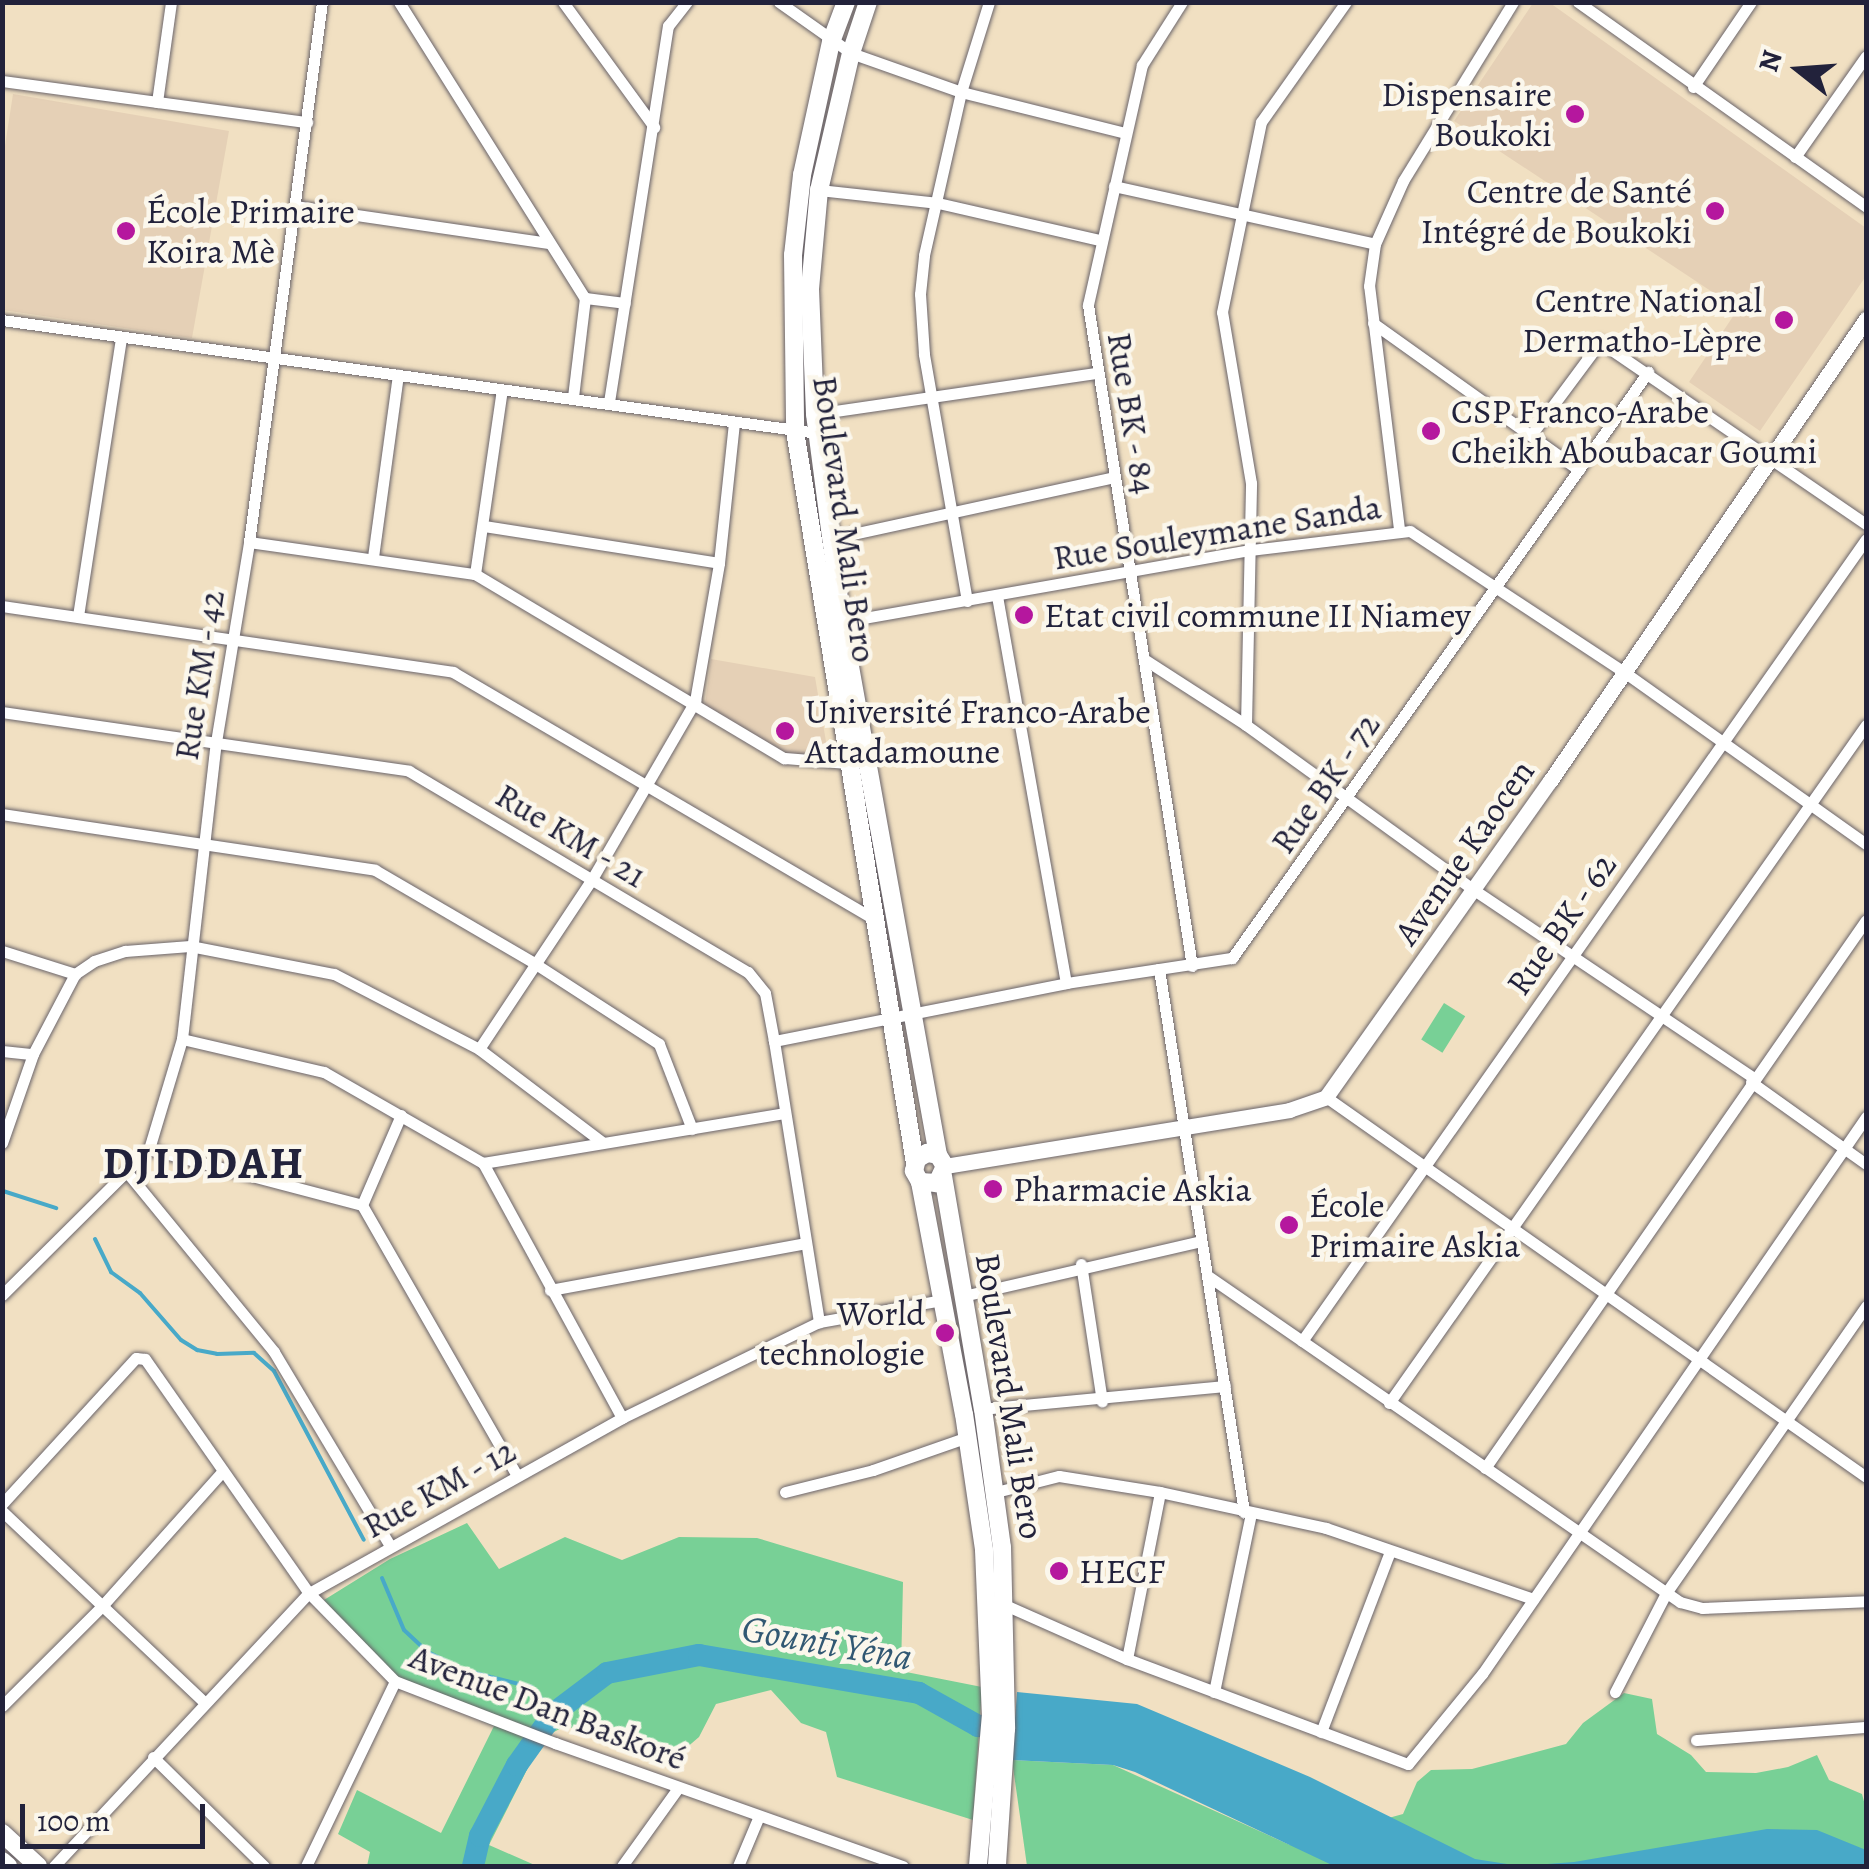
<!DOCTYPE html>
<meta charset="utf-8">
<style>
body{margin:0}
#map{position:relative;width:1869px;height:1869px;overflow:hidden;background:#f1e0c2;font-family:Alegreya,serif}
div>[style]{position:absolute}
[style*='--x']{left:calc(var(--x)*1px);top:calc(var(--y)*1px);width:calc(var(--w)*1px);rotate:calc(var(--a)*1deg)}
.built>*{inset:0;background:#e5d0b6}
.green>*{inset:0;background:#78d096;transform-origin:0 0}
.water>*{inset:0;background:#48a9c8}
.stream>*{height:4px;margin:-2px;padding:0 2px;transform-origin:2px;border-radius:2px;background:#48a9c8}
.river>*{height:22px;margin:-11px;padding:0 11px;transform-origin:11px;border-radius:11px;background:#48a9c8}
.roads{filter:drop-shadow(0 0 2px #6a646a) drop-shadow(0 0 2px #6a646a)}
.street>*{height:11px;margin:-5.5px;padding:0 5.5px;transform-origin:5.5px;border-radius:5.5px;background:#fff}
.secondary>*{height:15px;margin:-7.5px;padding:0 7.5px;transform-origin:7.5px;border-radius:7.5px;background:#fff}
.primary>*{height:18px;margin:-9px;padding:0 9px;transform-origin:9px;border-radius:9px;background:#fff}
.dots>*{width:28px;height:28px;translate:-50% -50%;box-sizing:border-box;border:5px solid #fbf7ec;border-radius:50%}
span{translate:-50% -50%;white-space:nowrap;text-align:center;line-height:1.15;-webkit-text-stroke:9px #fbf7ec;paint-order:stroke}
.poi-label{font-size:35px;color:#22223b}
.right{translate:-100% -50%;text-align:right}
.left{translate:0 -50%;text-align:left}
.street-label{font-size:35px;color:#22223b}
.water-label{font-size:38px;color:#315873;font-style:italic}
.district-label{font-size:45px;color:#22223b;font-weight:700;letter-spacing:2.5px}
.frame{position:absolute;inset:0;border:5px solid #22223b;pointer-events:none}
.north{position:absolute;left:1749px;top:20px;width:100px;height:100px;-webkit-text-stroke:8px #fbf7ec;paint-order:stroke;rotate:287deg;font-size:28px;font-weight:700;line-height:40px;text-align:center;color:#22223b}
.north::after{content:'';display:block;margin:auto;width:35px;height:45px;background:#22223b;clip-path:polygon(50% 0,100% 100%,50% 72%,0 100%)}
.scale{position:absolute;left:20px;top:1804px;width:185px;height:45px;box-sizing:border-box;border:5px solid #22223b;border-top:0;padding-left:12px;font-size:30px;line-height:35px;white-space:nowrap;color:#22223b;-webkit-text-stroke:8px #fbf7ec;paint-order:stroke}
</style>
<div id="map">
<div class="built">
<div style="clip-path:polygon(1533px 3px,1550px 3px,1866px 228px,1866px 276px,1760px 431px,1689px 382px,1738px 309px,1454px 121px)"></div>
<div style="clip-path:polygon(13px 94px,229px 131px,192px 338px,3px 310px,2px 165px)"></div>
<div style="clip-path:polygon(711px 659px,815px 677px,829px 759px,789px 757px,705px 705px)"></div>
</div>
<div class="green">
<div style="left:1444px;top:1003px;width:25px;height:43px;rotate:32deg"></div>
<div style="clip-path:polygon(467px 1523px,499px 1569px,565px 1537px,622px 1560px,679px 1537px,757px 1538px,903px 1582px,901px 1671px,982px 1687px,973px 1820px,837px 1777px,826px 1732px,801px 1723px,771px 1690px,716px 1704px,699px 1737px,678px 1755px,565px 1726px,543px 1738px,489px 1845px,537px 1866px,367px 1866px,370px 1852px,338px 1834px,357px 1790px,441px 1833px,494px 1726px,405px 1689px,324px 1600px,390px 1559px)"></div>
<div style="clip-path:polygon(1624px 1693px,1652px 1699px,1657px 1734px,1691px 1755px,1706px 1772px,1756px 1773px,1788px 1767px,1817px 1755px,1829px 1780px,1862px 1794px,1866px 1809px,1866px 1866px,1027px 1866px,1012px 1760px,1113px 1765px,1290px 1845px,1403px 1814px,1417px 1782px,1431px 1770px,1472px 1769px,1566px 1744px,1583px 1723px)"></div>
</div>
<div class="water">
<div style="clip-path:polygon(1017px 1692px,1137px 1704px,1310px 1777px,1475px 1859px,1520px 1866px,1574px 1862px,1767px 1829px,1817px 1830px,1866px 1850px,1866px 1866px,1334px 1866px,1135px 1772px,1113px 1765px,1012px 1760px)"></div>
</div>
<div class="stream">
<div style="--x:3;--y:1191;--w:56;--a:17.8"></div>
<div style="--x:95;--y:1239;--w:37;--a:64"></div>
<div style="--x:111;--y:1272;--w:36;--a:36"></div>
<div style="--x:140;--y:1293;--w:62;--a:48.9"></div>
<div style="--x:181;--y:1340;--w:19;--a:32"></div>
<div style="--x:197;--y:1350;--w:20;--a:11"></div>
<div style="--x:217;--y:1354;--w:37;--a:-2"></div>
<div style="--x:254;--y:1353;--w:27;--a:42"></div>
<div style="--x:274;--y:1371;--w:191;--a:62"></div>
<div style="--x:382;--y:1578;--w:56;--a:67.1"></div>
<div style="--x:404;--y:1630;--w:33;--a:43"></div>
<div style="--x:428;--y:1652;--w:39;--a:27"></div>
<div style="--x:463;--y:1670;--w:70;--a:14"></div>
<div style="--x:531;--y:1687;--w:35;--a:49"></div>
</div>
<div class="river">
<div style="--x:473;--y:1866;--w:31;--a:-77"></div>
<div style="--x:480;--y:1836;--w:80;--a:-62.5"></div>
<div style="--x:517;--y:1765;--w:64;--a:-54.6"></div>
<div style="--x:554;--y:1713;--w:66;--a:-37"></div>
<div style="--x:607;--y:1673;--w:94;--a:-11.1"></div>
<div style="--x:699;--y:1655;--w:223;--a:9.8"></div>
<div style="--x:919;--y:1693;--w:68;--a:29.2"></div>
<div style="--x:978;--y:1726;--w:31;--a:0"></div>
</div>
<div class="roads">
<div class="street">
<div style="--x:399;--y:2;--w:350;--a:57.9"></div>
<div style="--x:585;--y:298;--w:40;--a:7.1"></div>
<div style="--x:563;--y:2;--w:155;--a:53.9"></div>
<div style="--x:779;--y:2;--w:88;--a:35.3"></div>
<div style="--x:851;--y:53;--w:117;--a:19.5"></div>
<div style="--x:961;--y:92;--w:169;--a:14"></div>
<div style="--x:1182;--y:2;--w:75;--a:122.4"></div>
<div style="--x:1142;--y:65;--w:246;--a:102.7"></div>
<div style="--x:1088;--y:305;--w:669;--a:81.06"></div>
<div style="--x:1578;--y:2;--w:354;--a:35.4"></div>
<div style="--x:2;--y:81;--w:308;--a:7.7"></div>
<div style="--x:1693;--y:87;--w:103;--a:-55.7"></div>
<div style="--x:157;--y:102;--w:101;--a:-82"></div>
<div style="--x:1795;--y:157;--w:123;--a:-54.9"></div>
<div style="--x:1114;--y:186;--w:267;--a:12.5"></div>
<div style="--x:819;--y:190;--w:120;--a:6.2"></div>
<div style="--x:938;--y:203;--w:165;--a:12.9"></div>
<div style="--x:295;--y:206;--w:256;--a:8.3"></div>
<div style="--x:2;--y:320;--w:823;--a:7.89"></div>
<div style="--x:1373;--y:323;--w:253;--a:35.5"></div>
<div style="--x:573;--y:397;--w:100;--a:-83.1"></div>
<div style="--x:609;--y:402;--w:381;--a:-81.1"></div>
<div style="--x:668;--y:26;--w:31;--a:-52"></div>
<div style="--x:815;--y:414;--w:285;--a:-8.3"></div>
<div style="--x:1531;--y:435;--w:116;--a:-53.4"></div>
<div style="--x:1600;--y:342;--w:322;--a:34.4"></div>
<div style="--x:484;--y:526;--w:238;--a:8.9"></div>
<div style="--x:1399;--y:529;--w:245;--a:-97"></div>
<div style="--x:1369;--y:286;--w:42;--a:-81.9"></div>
<div style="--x:1375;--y:244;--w:69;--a:-66"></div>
<div style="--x:1403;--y:181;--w:210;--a:-58.4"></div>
<div style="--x:830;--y:539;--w:291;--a:-12.3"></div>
<div style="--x:249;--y:542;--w:228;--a:8.1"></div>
<div style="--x:475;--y:574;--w:360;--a:30.8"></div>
<div style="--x:784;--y:758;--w:64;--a:4.5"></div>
<div style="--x:373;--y:557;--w:184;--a:-82.2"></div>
<div style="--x:475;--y:574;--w:186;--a:-81.7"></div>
<div style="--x:997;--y:596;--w:393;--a:79.9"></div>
<div style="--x:967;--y:601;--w:251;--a:-99.9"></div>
<div style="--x:924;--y:354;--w:60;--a:-93.8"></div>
<div style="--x:920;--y:294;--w:39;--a:-84"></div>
<div style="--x:924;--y:255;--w:167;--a:-77.2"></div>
<div style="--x:961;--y:92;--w:94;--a:-72.7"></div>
<div style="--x:2;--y:606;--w:456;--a:8.3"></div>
<div style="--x:453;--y:672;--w:490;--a:30.4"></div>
<div style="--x:78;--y:616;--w:282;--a:-81.2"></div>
<div style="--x:836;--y:623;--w:421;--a:-10"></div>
<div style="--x:1251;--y:550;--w:160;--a:-6.8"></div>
<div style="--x:1410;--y:531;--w:256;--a:33.4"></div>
<div style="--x:1624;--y:672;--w:297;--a:35.4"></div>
<div style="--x:1144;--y:659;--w:121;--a:32.9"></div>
<div style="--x:1246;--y:725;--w:281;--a:35.9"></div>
<div style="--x:1474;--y:890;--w:337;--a:33.9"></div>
<div style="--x:2;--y:712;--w:411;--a:8.2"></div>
<div style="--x:409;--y:771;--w:394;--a:30.7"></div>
<div style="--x:748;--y:972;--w:27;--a:51"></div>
<div style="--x:765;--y:993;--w:49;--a:79.4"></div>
<div style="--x:774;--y:1041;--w:285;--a:80.9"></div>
<div style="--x:1246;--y:725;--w:242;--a:-88.8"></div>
<div style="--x:1251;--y:483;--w:173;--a:-99.6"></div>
<div style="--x:1222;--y:312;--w:194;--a:-78.4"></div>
<div style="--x:1261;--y:122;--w:147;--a:-54.7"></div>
<div style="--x:2;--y:814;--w:377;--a:8.5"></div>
<div style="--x:375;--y:870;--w:184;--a:30.3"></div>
<div style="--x:534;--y:963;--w:149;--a:32.9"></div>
<div style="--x:659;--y:1044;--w:91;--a:68.8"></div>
<div style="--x:2;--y:951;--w:77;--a:17.5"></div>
<div style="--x:1159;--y:969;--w:550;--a:81.1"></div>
<div style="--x:182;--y:1039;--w:146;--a:13.1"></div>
<div style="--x:324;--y:1072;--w:183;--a:29.8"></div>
<div style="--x:483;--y:1163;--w:290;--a:61.4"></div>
<div style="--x:774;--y:1041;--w:298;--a:-11.2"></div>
<div style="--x:1066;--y:983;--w:168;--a:-8.6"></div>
<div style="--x:1232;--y:958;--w:719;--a:-54.63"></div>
<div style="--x:479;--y:1049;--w:204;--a:-56.4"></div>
<div style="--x:592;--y:879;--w:206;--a:-59.9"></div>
<div style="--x:695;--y:701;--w:140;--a:-80.1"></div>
<div style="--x:719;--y:563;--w:141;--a:-83.9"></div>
<div style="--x:2;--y:1051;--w:31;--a:6"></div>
<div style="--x:1751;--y:1082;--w:141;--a:35.5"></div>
<div style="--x:1326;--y:1097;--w:660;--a:35.13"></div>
<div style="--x:2;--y:1143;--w:94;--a:-70.8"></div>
<div style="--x:33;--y:1054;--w:90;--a:-62.3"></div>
<div style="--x:75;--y:974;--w:23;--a:-34"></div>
<div style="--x:94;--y:961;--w:33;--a:-18"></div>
<div style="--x:125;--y:951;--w:65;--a:-4.4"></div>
<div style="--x:190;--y:946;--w:147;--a:11"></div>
<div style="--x:334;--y:974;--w:163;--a:27.3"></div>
<div style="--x:479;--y:1049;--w:154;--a:37.1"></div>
<div style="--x:149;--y:1149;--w:220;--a:14.7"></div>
<div style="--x:362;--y:1205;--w:312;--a:60.2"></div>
<div style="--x:483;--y:1163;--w:305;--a:-9.4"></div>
<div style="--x:126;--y:1171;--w:234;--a:50.7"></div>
<div style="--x:274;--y:1352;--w:224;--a:59.1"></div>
<div style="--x:362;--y:1205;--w:98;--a:-66.6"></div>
<div style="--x:1081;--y:1264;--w:139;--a:81.3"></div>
<div style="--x:1208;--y:1276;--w:574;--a:34.63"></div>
<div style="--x:1680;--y:1602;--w:23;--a:15"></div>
<div style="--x:1702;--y:1608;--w:164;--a:-2.4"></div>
<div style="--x:550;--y:1290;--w:259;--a:-10.4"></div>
<div style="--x:2;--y:1295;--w:207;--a:-44.8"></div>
<div style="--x:149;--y:1149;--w:115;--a:-73.3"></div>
<div style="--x:182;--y:1039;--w:299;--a:-83.5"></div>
<div style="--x:216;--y:742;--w:203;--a:-80.6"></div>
<div style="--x:249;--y:542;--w:545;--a:-82.3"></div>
<div style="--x:963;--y:1296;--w:244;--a:-13"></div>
<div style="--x:1302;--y:1341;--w:980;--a:-54.88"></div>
<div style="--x:1389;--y:1403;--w:829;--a:-54.87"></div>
<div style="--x:981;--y:1409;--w:245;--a:-5.4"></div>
<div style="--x:1485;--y:1468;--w:667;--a:-55.19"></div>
<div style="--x:785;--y:1492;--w:91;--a:-14"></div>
<div style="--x:873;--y:1470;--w:101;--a:-19.2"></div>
<div style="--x:996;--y:1492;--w:65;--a:-14.3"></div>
<div style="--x:1059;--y:1476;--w:102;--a:9"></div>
<div style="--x:1160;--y:1492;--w:170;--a:12.2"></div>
<div style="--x:1326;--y:1528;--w:219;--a:18.9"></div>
<div style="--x:2;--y:1504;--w:198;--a:-47.5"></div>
<div style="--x:136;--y:1358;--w:9;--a:6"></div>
<div style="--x:145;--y:1359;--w:286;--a:55"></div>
<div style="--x:309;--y:1593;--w:123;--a:45.7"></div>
<div style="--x:395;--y:1681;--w:172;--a:21.2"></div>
<div style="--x:555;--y:1743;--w:369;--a:19.5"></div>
<div style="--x:2;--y:1511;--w:278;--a:43.4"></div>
<div style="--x:1005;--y:1605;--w:133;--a:23.9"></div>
<div style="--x:1127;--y:1659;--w:300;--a:20.5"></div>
<div style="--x:1408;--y:1764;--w:117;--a:-50.6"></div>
<div style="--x:1482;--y:1674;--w:677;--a:-55.42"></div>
<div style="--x:1127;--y:1659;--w:170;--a:-78.8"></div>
<div style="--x:1214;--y:1692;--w:183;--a:-78.3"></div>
<div style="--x:1615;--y:1692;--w:111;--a:-62.7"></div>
<div style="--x:1666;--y:1593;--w:350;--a:-55.1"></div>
<div style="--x:2;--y:1706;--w:141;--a:-45"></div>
<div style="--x:102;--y:1606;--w:178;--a:-48.2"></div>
<div style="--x:1321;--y:1732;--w:194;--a:-69.1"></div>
<div style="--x:1696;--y:1740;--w:170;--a:-4.4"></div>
<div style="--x:153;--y:1757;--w:156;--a:44.5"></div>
<div style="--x:54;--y:1866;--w:374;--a:-47"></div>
<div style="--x:309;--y:1593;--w:359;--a:-29.2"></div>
<div style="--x:622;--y:1418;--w:219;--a:-26"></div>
<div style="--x:819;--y:1322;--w:126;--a:-10.1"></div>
<div style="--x:306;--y:1866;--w:205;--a:-64.3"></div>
<div style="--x:622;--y:1866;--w:96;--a:-54.3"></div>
<div style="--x:738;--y:1866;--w:54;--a:-67.2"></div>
</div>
<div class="secondary">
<div style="--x:945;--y:1166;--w:349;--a:-9.2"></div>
<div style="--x:1289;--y:1110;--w:39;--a:-19"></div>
<div style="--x:1326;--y:1097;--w:387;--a:-54.7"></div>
<div style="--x:1550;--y:781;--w:560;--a:-55.63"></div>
</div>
<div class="primary">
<div style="--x:846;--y:2;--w:43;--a:110.6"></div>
<div style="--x:831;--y:42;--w:136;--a:102.3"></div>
<div style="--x:802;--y:175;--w:81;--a:96.4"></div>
<div style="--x:793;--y:255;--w:176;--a:89.3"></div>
<div style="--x:795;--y:431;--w:742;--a:80.69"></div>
<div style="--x:868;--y:2;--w:54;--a:108.4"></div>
<div style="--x:851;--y:53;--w:141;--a:103.1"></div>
<div style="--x:819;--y:190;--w:99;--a:95.2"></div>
<div style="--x:810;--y:289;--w:125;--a:87.7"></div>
<div style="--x:815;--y:414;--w:210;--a:82.6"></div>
<div style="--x:842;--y:622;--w:542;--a:79.79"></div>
<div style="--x:938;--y:1155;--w:13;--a:58"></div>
<div style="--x:945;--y:1166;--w:19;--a:115"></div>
<div style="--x:937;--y:1183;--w:17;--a:-177"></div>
<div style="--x:920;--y:1182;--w:13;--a:-119"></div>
<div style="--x:914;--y:1171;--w:12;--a:-76"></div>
<div style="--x:917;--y:1159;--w:12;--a:-31"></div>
<div style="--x:927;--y:1153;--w:11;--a:10"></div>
<div style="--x:943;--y:1176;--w:236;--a:80.3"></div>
<div style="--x:983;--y:1409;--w:139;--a:82.2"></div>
<div style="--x:1002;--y:1547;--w:182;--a:88.7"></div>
<div style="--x:1006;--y:1729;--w:137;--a:93.8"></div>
<div style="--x:920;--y:1182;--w:236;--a:79.3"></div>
<div style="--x:964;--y:1414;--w:137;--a:81.6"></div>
<div style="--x:984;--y:1550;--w:164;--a:87.6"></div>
<div style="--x:991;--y:1714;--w:153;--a:94.9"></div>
<div style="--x:2;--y:1833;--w:49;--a:42.5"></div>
<div style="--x:2;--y:1861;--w:8;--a:40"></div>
</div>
</div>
<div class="dots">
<div style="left:1575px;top:114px;background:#b5179e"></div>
<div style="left:1715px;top:211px;background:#b5179e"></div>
<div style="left:126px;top:231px;background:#b5179e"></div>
<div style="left:1784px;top:320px;background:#b5179e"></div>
<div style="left:1431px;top:431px;background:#b5179e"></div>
<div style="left:1024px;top:615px;background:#b5179e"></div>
<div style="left:785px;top:731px;background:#b5179e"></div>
<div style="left:993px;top:1189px;background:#b5179e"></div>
<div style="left:1289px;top:1225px;background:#b5179e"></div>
<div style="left:945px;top:1333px;background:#b5179e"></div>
<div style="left:1059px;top:1571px;background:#b5179e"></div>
</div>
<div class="poi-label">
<span class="right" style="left:1552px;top:114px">Dispensaire<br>Boukoki</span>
<span class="right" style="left:1692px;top:211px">Centre de Santé<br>Intégré de Boukoki</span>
<span class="left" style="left:146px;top:231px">École Primaire<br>Koira Mè</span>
<span class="right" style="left:1762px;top:320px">Centre National<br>Dermatho-Lèpre</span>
<span class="left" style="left:1451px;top:431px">CSP Franco-Arabe<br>Cheikh Aboubacar Goumi</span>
<span class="left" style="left:1044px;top:615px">Etat civil commune II Niamey</span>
<span class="left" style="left:805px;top:731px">Université Franco-Arabe<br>Attadamoune</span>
<span class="left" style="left:1013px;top:1189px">Pharmacie Askia</span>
<span class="left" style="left:1309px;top:1225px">École<br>Primaire Askia</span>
<span class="right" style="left:925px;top:1333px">World<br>technologie</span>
<span class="left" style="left:1079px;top:1571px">HECF</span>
</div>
<div class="street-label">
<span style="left:1132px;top:413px;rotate:81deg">Rue BK - 84</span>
<span style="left:845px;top:519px;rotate:82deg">Boulevard Mali Bero</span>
<span style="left:1217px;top:532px;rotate:-9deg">Rue Souleymane Sanda</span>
<span style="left:199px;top:675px;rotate:-81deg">Rue KM - 42</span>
<span style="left:1325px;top:783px;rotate:-55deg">Rue BK - 72</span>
<span style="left:571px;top:835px;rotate:31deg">Rue KM - 21</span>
<span style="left:1464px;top:852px;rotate:-55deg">Avenue Kaocen</span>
<span style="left:1561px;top:924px;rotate:-55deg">Rue BK - 62</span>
<span style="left:1010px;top:1396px;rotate:81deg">Boulevard Mali Bero</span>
<span style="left:439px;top:1488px;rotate:-29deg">Rue KM - 12</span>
<span style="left:548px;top:1707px;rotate:21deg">Avenue Dan Baskoré</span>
</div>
<div class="water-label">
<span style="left:827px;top:1643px;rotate:10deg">Gounti Yéna</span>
</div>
<div class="district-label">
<span style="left:204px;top:1164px">DJIDDAH</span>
</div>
<div class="frame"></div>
<div class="north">N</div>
<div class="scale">100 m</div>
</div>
